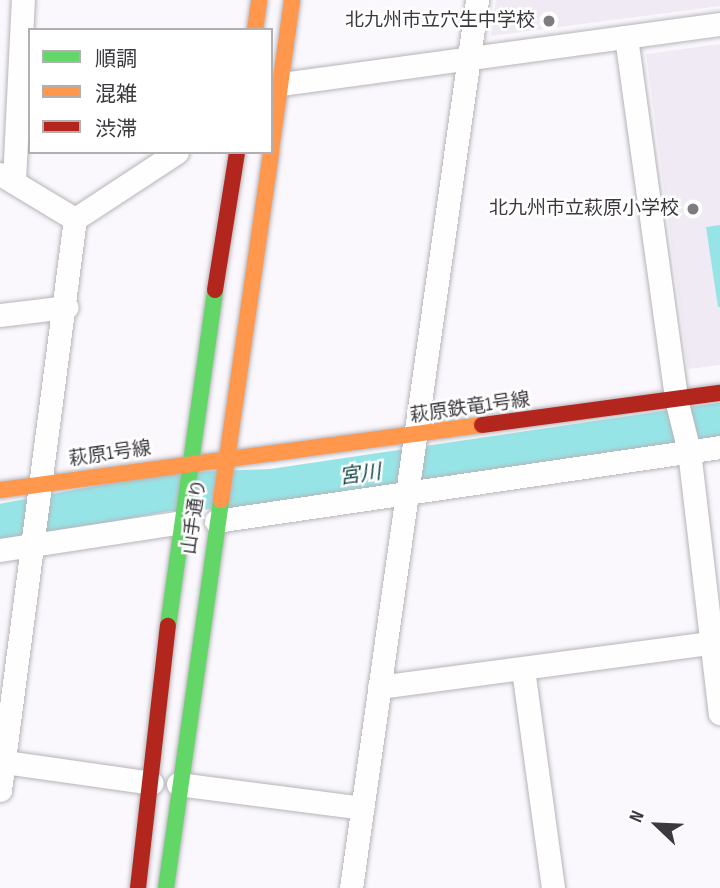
<!DOCTYPE html>
<meta charset="utf-8">
<style>
body{margin:0}
#map{position:relative;width:720px;height:888px;overflow:hidden;background:#faf8fd;font-family:"Sofia Sans Condensed","Noto Sans JP",sans-serif}
div>[style]{position:absolute}
[style*='--x']{left:calc(var(--x)*1px);top:calc(var(--y)*1px);width:calc(var(--w)*1px);rotate:calc(var(--a)*1deg)}
.built>*{inset:0;background:#efeaf4}
.water>*{inset:0;background:#97e4e7}
.river>*{height:38px;margin:-19px;padding:0 19px;transform-origin:19px;border-radius:19px;background:#97e4e7}
.roads{filter:drop-shadow(0 0 2px #b6b4b9) drop-shadow(0 0 2px #b6b4b9)}
.street>*{height:23px;margin:-11.5px;padding:0 11.5px;transform-origin:11.5px;border-radius:11.5px;background:#fefeff}
.fast>*{height:16px;margin:-8px;padding:0 8px;transform-origin:8px;border-radius:8px;background:#63d668}
.slow>*{height:16px;margin:-8px;padding:0 8px;transform-origin:8px;border-radius:8px;background:#ff974d}
.jam>*{height:16px;margin:-8px;padding:0 8px;transform-origin:8px;border-radius:8px;background:#b3261e}
.dots>*{width:19px;height:19px;translate:-50% -50%;box-sizing:border-box;border:4px solid #fff;border-radius:50%}
span{translate:-50% -50%;white-space:nowrap;text-align:center;line-height:1.15;-webkit-text-stroke:5px #fff;paint-order:stroke}
.poi-label{font-size:19px;color:#3b383e}
.right{translate:-100% -50%;text-align:right}
.street-label{font-size:19px;color:#3b383e}
.water-label{font-size:21px;color:#134748;font-style:italic}
.legend{position:absolute;left:28px;top:28px;width:245px;height:126px;box-sizing:border-box;background:#fff;border:2px solid #b1afb2;margin:0;padding:9px 12px;list-style:none;font-size:21px;color:#3b383e}
.legend li{display:flex;align-items:center;gap:14px;height:35px}
.legend b{width:35px;border:2px solid #b1afb2}
.north{position:absolute;left:622px;top:790px;width:70px;height:70px;-webkit-text-stroke:5px #fff;paint-order:stroke;rotate:293deg;font-size:19px;font-weight:700;line-height:28px;text-align:center;color:#3b383e}
.north::after{content:'';display:block;margin:auto;width:24px;height:32px;background:#3b383e;clip-path:polygon(50% 0,100% 100%,50% 72%,0 100%)}
</style>
<div id="map">
<div class="built">
<div style="clip-path:polygon(496px 0,720px 0,720px 6px,491px 36px)"></div>
<div style="clip-path:polygon(720px 44px,720px 365px,688px 369px,646px 54px)"></div>
</div>
<div class="water">
<div style="clip-path:polygon(720px 225px,720px 307px,718px 307px,706px 227px)"></div>
</div>
<div class="river">
<div style="--x:0;--y:523;--w:170;--a:-10.5"></div>
<div style="--x:167;--y:492;--w:104;--a:-2.2"></div>
<div style="--x:271;--y:488;--w:454;--a:-8.4"></div>
</div>
<div class="roads">
<div class="street">
<div style="--x:626;--y:37;--w:365;--a:82.1"></div>
<div style="--x:676;--y:399;--w:54;--a:76"></div>
<div style="--x:689;--y:451;--w:264;--a:83.3"></div>
<div style="--x:281;--y:84;--w:443;--a:-7.8"></div>
<div style="--x:0;--y:174;--w:87;--a:31"></div>
<div style="--x:75;--y:219;--w:122;--a:-33.3"></div>
<div style="--x:14;--y:181;--w:181;--a:-87.2"></div>
<div style="--x:0;--y:315;--w:67;--a:-6.8"></div>
<div style="--x:216;--y:521;--w:509;--a:-8.35"></div>
<div style="--x:0;--y:550;--w:184;--a:-8.7"></div>
<div style="--x:523;--y:669;--w:221;--a:82.2"></div>
<div style="--x:379;--y:687;--w:334;--a:-7.6"></div>
<div style="--x:710;--y:643;--w:13;--a:-45"></div>
<div style="--x:5;--y:762;--w:148;--a:8.1"></div>
<div style="--x:178;--y:784;--w:186;--a:7.4"></div>
<div style="--x:0;--y:790;--w:576;--a:-82.52"></div>
<div style="--x:351;--y:888;--w:897;--a:-81.92"></div>
</div>
<div class="fast">
<div style="--x:168;--y:626;--w:339;--a:-82"></div>
<div style="--x:166;--y:888;--w:392;--a:-81.9"></div>
</div>
<div class="slow">
<div style="--x:255;--y:30;--w:30;--a:-82"></div>
<div style="--x:271;--y:150;--w:151;--a:-82"></div>
<div style="--x:0;--y:490;--w:486;--a:-7.7"></div>
<div style="--x:221;--y:500;--w:352;--a:-81.8"></div>
</div>
<div class="jam">
<div style="--x:215;--y:290;--w:140;--a:-80.9"></div>
<div style="--x:482;--y:425;--w:240;--a:-7.7"></div>
<div style="--x:138;--y:888;--w:264;--a:-83.5"></div>
</div>
</div>
<div class="dots">
<div style="left:549px;top:21px;background:#7e7b81"></div>
<div style="left:693px;top:209px;background:#7e7b81"></div>
</div>
<div class="poi-label">
<span class="right" style="left:535px;top:21px">北九州市立穴生中学校</span>
<span class="right" style="left:679px;top:209px">北九州市立萩原小学校</span>
</div>
<div class="street-label">
<span style="left:470px;top:408px;rotate:-8deg">萩原鉄竜1号線</span>
<span style="left:110px;top:454px;rotate:-8deg">萩原1号線</span>
<span style="left:195px;top:517px;rotate:-82deg">山手通り</span>
</div>
<div class="water-label">
<span style="left:360px;top:475px;rotate:-8deg">宮川</span>
</div>
<ul class="legend">
<li><b style="height:9px;background:#63d668"></b>順調</li>
<li><b style="height:9px;background:#ff974d"></b>混雑</li>
<li><b style="height:9px;background:#b3261e"></b>渋滞</li>
</ul>
<div class="north">N</div>
</div>
